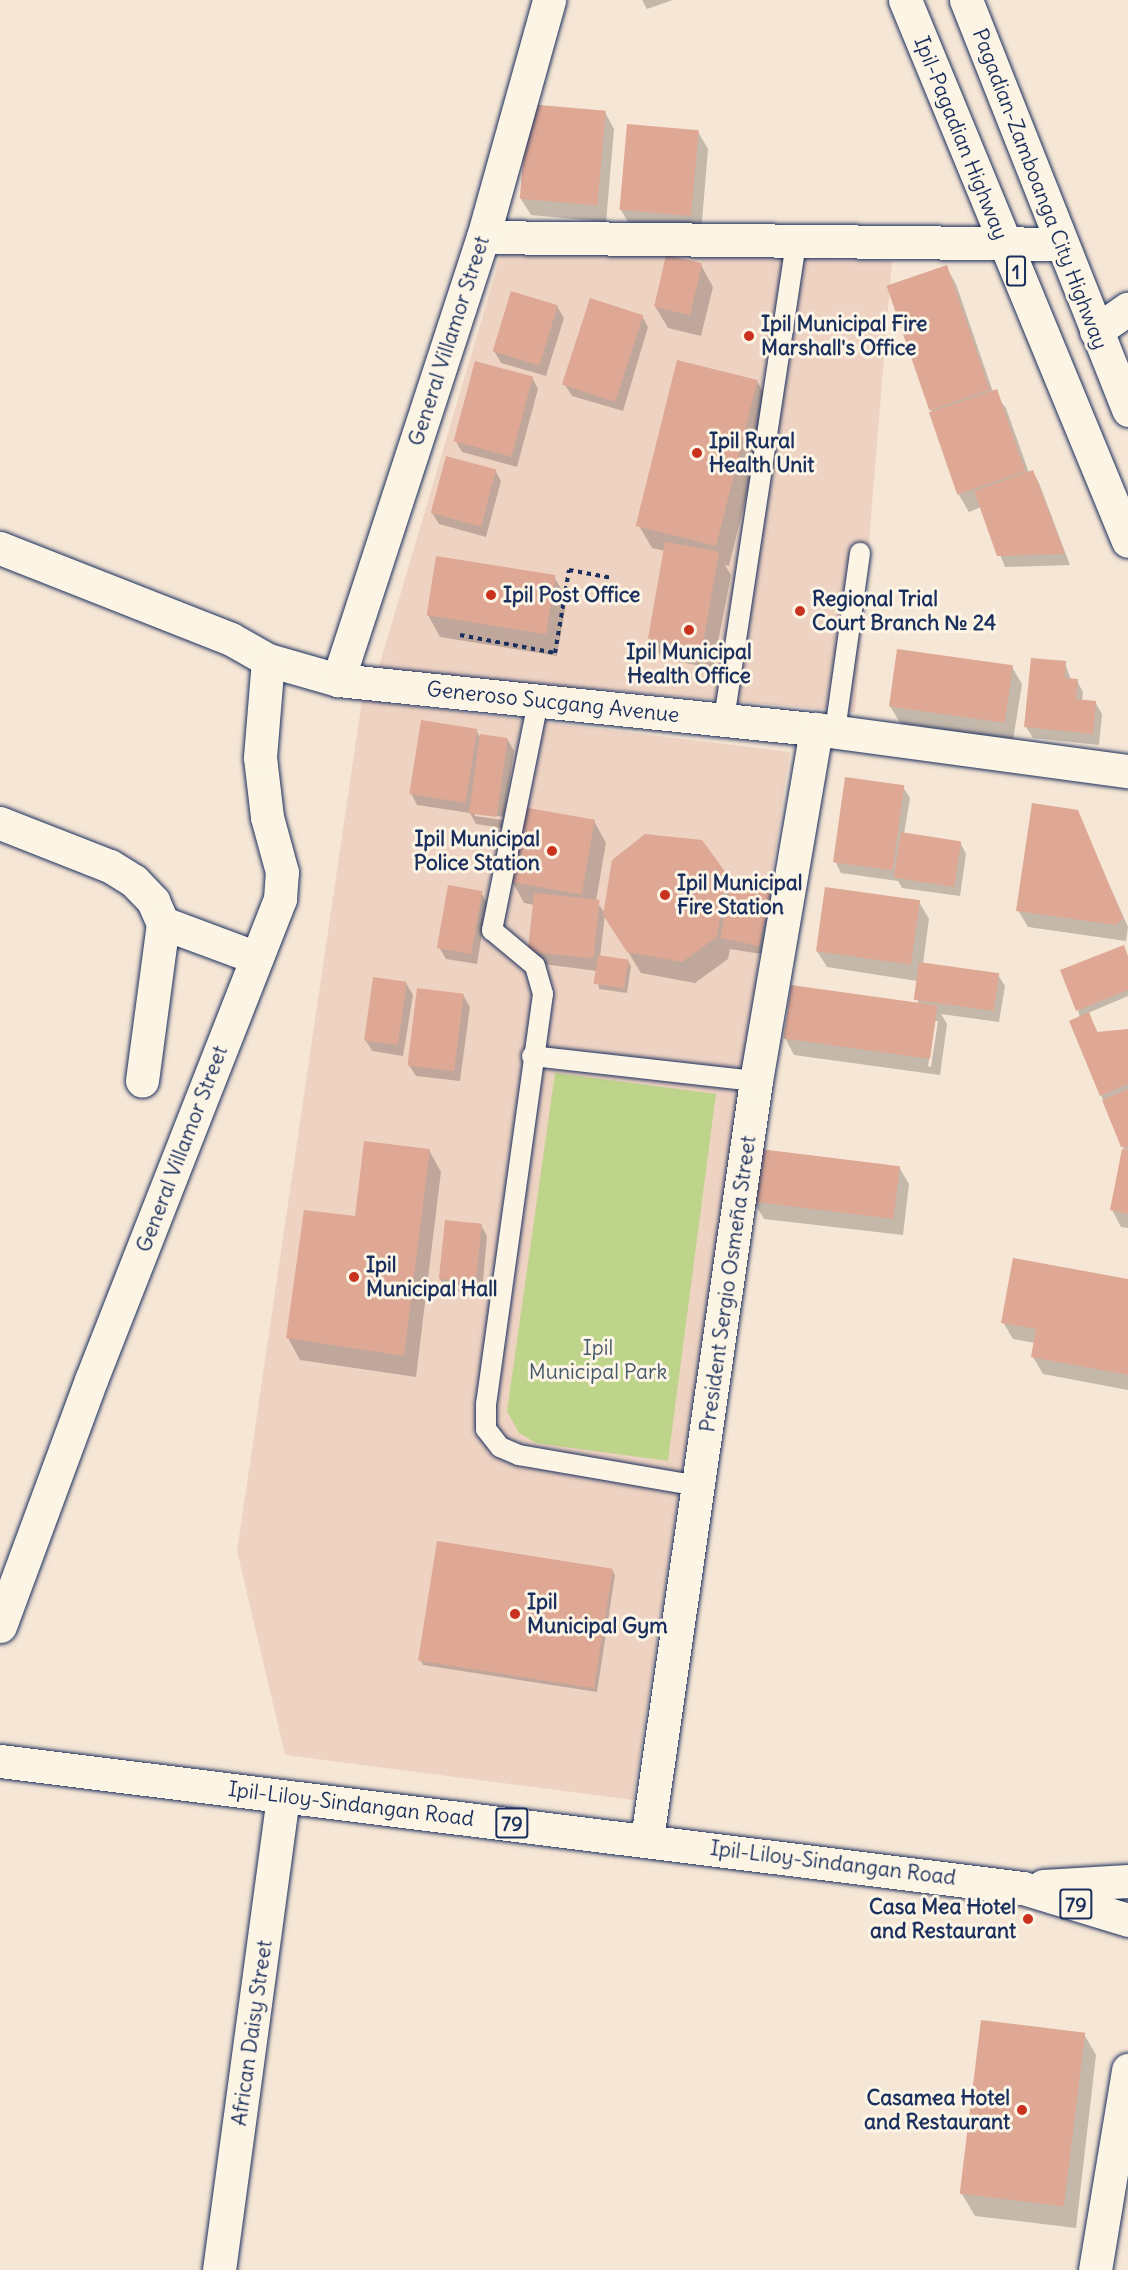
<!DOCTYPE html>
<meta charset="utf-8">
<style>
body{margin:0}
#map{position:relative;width:1128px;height:2270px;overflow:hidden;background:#f6e6d5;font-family:Delius,sans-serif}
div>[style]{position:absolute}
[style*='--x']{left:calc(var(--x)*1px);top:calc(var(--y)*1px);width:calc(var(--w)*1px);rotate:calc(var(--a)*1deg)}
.built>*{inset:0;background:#efd3c2}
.green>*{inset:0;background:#bed48a}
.shadow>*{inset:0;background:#0003}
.building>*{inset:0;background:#dea895;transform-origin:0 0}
.path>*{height:4px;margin-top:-2px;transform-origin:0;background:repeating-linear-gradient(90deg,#1b2f5e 0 4.5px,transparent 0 9px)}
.roads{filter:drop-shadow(0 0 2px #1b2f5e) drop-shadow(0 0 2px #1b2f5e)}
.service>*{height:20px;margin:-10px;padding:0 10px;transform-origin:10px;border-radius:10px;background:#fcf5e5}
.minor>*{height:33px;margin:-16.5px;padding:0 16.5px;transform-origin:16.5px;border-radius:16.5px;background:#fcf5e5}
.primary>*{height:33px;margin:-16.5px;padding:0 16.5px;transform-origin:16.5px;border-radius:16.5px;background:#fcf5e5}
.dots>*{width:16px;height:16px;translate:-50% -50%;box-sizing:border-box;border:3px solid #fcf5e5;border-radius:50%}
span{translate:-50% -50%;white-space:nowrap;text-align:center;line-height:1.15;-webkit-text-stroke:6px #fcf5e5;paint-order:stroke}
.shield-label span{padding:2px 4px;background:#fcf5e5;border:2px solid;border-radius:4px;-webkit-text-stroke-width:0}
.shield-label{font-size:20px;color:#1b2f5e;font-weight:700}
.street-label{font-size:21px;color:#1b2f5e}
.poi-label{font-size:21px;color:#1b2f5e;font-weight:700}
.left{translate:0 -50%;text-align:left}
.right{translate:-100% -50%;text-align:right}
.park-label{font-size:21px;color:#445869}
</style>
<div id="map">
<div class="built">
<div style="clip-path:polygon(504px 244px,892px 261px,855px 712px,378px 670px)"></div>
<div style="clip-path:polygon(362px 700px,790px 752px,633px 1800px,285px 1755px,237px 1551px)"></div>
</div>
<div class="green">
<div style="clip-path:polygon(555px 1073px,716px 1094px,668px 1461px,536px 1443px,519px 1433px,507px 1411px)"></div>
</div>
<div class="shadow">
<div style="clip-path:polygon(642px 0,673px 0,647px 9px)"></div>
<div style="clip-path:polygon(605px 112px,614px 129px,606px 222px,531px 215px,521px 199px)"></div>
<div style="clip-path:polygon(698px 132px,708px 149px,701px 233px,631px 227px,621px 210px)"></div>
<div style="clip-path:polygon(701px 265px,713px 287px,701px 336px,668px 328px,655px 306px)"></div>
<div style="clip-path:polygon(946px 267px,956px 284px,993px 392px,1006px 408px,1029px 473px,1033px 472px,1039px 483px,1070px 565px,1005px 567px,981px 507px,969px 512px,959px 495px,931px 415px)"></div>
<div style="clip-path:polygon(557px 306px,564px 318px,546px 376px,501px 363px,494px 351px)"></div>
<div style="clip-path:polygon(642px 316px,648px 327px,623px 411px,572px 396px,565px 385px)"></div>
<div style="clip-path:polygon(532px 377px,538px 389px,517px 467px,462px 452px,455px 440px)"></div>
<div style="clip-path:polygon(757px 381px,769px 403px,729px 566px,725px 565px,731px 575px,713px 668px,662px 659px,649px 637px,665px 551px,652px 548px,639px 526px)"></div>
<div style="clip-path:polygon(495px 470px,501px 481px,486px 537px,439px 524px,432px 513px)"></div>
<div style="clip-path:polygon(554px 577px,567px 598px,557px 656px,440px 637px,428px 615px)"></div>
<div style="clip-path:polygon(1065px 663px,1071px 680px,1077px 681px,1083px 692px,1082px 701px,1095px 702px,1102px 714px,1099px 745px,1033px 738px,1026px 727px)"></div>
<div style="clip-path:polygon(1012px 667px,1022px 684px,1013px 740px,900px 723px,890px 706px)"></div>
<div style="clip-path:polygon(evenodd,476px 730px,481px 739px,508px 740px,514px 751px,502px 828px,476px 824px,470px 813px,417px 805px,411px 793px,476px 730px,475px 812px,504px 817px,503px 820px,475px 816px,475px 812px)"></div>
<div style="clip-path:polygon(903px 787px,910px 798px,904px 834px,960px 842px,966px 854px,960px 896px,902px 888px,898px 881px,841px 873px,835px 861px)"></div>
<div style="clip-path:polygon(1077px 812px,1128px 927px,1126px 941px,1028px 927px,1018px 910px)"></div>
<div style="clip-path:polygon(594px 821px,606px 843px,596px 901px,605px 913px,726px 875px,733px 887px,771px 886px,778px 897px,767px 955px,730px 949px,728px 959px,695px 983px,641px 973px,605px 914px,600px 957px,628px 961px,631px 966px,627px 993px,599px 989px,597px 971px,535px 963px,528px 952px,534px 905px,524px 903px,512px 881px)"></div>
<div style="clip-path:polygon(481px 892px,487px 903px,477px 964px,446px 959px,439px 947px)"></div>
<div style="clip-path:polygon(evenodd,919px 902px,929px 919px,923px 964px,998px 975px,1005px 986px,999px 1022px,941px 1014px,947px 1024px,940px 1075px,794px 1055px,785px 1038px,918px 1005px,917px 981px,827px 967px,817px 951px,919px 902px,935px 1021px,938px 1021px,931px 1067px,928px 1066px,935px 1021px)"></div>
<div style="clip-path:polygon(1128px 957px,1128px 996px,1088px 1013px,1098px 1033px,1128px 1031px,1128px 1228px,1121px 1227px,1112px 1210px,1124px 1149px,1101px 1095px,1078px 1010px)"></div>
<div style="clip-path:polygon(406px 983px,413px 995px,403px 1056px,372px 1051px,365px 1039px)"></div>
<div style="clip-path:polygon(463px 995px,470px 1007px,460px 1081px,416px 1076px,409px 1065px)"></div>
<div style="clip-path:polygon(429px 1150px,441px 1172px,416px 1377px,300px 1360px,288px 1338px)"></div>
<div style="clip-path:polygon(899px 1167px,909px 1184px,903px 1235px,764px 1219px,754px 1202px)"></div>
<div style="clip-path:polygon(481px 1225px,487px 1236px,482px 1293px,447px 1290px,440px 1279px)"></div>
<div style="clip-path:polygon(1128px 1280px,1128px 1390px,1043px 1374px,1033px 1357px,1035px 1343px,1013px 1339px,1003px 1322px)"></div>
<div style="clip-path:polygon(612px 1570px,615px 1575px,597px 1692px,423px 1665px,420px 1659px)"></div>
<div style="clip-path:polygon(1084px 2034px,1096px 2055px,1076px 2228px,975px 2216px,962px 2194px)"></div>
</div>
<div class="building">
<div style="left:528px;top:104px;width:78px;height:95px;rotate:5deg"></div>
<div style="left:627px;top:124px;width:72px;height:86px;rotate:5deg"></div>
<div style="left:666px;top:255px;width:37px;height:53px;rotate:13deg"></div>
<div style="left:947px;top:265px;width:132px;height:64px;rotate:71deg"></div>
<div style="left:511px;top:291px;width:49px;height:63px;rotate:17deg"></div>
<div style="left:590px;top:298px;width:56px;height:91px;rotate:18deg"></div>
<div style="left:677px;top:360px;width:83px;height:171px;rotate:14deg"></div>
<div style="left:475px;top:361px;width:60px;height:83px;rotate:15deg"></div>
<div style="left:997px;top:389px;width:87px;height:72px;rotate:71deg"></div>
<div style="left:446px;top:456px;width:52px;height:59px;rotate:15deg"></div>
<div style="clip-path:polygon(1033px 470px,1065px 554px,997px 556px,974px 491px)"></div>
<div style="left:665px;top:542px;width:55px;height:98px;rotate:10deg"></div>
<div style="left:436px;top:556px;width:121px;height:60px;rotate:9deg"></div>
<div style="left:897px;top:649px;width:117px;height:58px;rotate:8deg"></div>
<div style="clip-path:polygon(1031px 658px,1066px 661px,1065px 678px,1078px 679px,1076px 699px,1096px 701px,1093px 734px,1024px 727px)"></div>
<div style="left:421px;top:720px;width:57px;height:75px;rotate:9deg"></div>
<div style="left:480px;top:734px;width:28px;height:80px;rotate:8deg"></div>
<div style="left:845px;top:777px;width:60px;height:86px;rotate:8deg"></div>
<div style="clip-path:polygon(1032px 803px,1078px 810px,1123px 918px,1116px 925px,1016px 911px)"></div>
<div style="left:523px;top:807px;width:73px;height:76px;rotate:10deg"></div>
<div style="left:901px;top:832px;width:61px;height:46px;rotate:9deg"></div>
<div style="clip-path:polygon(645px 834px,702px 840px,727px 874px,717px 937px,682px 962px,627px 952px,603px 915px,612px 860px)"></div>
<div style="left:733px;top:877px;width:40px;height:62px;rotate:12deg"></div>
<div style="left:448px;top:885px;width:35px;height:64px;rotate:10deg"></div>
<div style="left:825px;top:887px;width:96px;height:65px;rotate:8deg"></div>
<div style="left:534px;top:893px;width:66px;height:59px;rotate:6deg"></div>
<div style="clip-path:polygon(1124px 945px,1128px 956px,1128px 990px,1076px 1011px,1060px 970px)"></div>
<div style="left:598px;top:955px;width:31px;height:29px;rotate:9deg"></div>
<div style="left:919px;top:962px;width:81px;height:38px;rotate:8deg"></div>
<div style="left:373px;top:977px;width:34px;height:64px;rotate:8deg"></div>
<div style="left:791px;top:985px;width:148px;height:54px;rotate:8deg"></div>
<div style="left:417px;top:988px;width:47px;height:78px;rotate:7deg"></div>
<div style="clip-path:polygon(1089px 1012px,1097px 1032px,1128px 1029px,1128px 1084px,1100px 1096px,1069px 1021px)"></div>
<div style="clip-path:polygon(1128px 1089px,1128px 1148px,1121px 1147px,1102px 1100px)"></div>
<div style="clip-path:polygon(364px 1141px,430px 1149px,404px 1356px,286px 1338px,304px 1210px,355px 1216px)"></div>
<div style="left:759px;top:1149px;width:142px;height:53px;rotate:7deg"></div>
<div style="clip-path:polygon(1122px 1149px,1128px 1150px,1128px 1214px,1110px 1210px)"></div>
<div style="left:445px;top:1220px;width:37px;height:59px;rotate:6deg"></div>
<div style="clip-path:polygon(1013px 1258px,1128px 1279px,1128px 1375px,1031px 1357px,1036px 1329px,1001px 1323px)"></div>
<div style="left:437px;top:1541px;width:178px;height:121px;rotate:9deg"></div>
<div style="left:981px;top:2020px;width:105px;height:175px;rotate:7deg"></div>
</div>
<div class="path">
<div style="--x:460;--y:635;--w:97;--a:10.7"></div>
<div style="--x:555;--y:653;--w:84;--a:-80.4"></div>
<div style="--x:569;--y:570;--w:44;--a:10.5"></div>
</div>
<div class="roads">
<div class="service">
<div style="--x:538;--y:702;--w:233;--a:101.4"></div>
<div style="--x:492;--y:930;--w:56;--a:39.9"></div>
<div style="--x:535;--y:966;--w:29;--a:74"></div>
<div style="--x:543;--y:994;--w:413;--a:97.9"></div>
<div style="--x:486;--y:1403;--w:26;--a:90"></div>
<div style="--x:486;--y:1429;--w:23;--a:52"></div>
<div style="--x:500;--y:1447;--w:21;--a:23"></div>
<div style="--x:519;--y:1455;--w:183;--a:9.8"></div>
<div style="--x:724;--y:719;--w:481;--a:-81.4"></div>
<div style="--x:835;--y:731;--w:180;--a:-82"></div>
<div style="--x:532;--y:1056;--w:225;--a:6.4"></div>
</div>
<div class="minor">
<div style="--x:483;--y:237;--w:578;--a:0.69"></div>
<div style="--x:1096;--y:331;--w:39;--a:-35"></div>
<div style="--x:0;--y:548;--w:248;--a:21.5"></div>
<div style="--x:231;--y:639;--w:43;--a:29.6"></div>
<div style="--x:268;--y:660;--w:73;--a:15.9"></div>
<div style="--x:338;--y:680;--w:481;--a:5.9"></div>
<div style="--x:816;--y:729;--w:315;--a:7.7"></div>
<div style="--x:338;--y:680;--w:466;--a:-71.9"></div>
<div style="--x:483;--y:237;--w:246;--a:-74.4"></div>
<div style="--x:0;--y:823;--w:118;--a:21.4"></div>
<div style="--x:110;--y:866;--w:28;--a:32"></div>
<div style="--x:134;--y:881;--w:28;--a:46"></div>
<div style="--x:153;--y:901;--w:24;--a:66"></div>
<div style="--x:163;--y:923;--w:159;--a:97.6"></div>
<div style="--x:163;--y:923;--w:100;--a:20.4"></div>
<div style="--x:0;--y:1626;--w:262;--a:-69.7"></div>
<div style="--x:91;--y:1380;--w:517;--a:-68.55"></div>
<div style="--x:280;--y:899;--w:27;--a:-86"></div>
<div style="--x:282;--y:872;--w:57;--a:-105.3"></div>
<div style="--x:267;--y:817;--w:60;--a:-96.7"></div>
<div style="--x:260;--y:757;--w:97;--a:-85.3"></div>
<div style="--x:647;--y:1839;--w:766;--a:-81.82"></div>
<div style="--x:756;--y:1081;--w:357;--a:-80.3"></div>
<div style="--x:219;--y:2270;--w:478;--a:-82.3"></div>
<div style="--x:1095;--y:2270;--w:203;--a:-80.6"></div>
</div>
<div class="primary">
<div style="--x:905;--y:0;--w:585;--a:67.6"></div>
<div style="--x:966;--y:0;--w:441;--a:68.4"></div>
<div style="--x:0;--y:1761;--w:1031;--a:7.08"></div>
<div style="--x:1023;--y:1888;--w:110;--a:16.9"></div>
<div style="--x:1043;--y:1886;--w:85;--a:-3.4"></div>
</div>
</div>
<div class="dots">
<div style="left:749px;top:336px;background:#c8321e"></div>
<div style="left:697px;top:453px;background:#c8321e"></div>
<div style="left:491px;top:595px;background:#c8321e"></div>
<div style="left:800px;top:611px;background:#c8321e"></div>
<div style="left:689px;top:630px;background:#c8321e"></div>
<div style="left:552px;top:851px;background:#c8321e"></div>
<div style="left:665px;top:895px;background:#c8321e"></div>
<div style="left:354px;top:1277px;background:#c8321e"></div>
<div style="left:515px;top:1614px;background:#c8321e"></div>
<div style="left:1028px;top:1919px;background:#c8321e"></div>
<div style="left:1022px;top:2110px;background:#c8321e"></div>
</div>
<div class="shield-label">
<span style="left:1016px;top:271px">1</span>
<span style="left:512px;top:1823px">79</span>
<span style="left:1076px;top:1904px">79</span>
</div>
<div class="street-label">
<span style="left:961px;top:138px;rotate:68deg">Ipil-Pagadian Highway</span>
<span style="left:1040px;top:189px;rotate:69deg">Pagadian-Zamboanga City Highway</span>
<span style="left:449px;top:341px;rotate:-72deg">General Villamor Street</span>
<span style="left:553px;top:702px;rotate:6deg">Generoso Sucgang Avenue</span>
<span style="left:182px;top:1149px;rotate:-69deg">General Villamor Street</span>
<span style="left:728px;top:1284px;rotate:-82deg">President Sergio Osmeña Street</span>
<span style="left:351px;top:1804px;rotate:7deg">Ipil-Liloy-Sindangan Road</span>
<span style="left:833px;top:1863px;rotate:7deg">Ipil-Liloy-Sindangan Road</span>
<span style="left:252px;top:2033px;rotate:-82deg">African Daisy Street</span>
</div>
<div class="poi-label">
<span class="left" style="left:761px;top:336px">Ipil Municipal Fire<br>Marshall's Office</span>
<span class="left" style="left:709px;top:453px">Ipil Rural<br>Health Unit</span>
<span class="left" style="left:503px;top:595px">Ipil Post Office</span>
<span class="left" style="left:812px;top:611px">Regional Trial<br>Court Branch № 24</span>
<span style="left:689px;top:664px">Ipil Municipal<br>Health Office</span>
<span class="right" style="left:540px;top:851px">Ipil Municipal<br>Police Station</span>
<span class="left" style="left:677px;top:895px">Ipil Municipal<br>Fire Station</span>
<span class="left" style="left:366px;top:1277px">Ipil<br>Municipal Hall</span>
<span class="left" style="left:527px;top:1614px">Ipil<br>Municipal Gym</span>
<span class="right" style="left:1016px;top:1919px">Casa Mea Hotel<br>and Restaurant</span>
<span class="right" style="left:1010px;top:2110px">Casamea Hotel<br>and Restaurant</span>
</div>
<div class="park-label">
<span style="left:598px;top:1360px">Ipil<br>Municipal Park</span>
</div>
</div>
